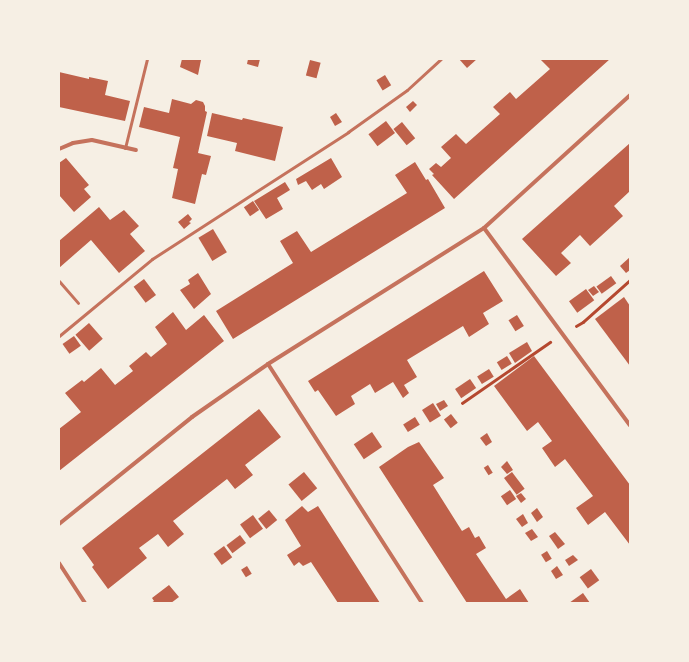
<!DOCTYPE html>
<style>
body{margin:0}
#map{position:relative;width:689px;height:662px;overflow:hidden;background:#f6efe4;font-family:Figtree,sans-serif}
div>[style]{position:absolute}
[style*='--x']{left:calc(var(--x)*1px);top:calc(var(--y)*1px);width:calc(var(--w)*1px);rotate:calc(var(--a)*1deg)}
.building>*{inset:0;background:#bf614a;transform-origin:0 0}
.path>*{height:2.5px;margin:-1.25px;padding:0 1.25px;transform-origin:1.25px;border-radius:1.25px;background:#b5482f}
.service>*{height:3px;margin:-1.5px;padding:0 1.5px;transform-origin:1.5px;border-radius:1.5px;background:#c5725c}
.minor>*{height:4px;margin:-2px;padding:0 2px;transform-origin:2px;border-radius:2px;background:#c5725c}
span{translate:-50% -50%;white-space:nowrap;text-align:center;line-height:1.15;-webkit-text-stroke:3.5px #f6efe4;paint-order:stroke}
.frame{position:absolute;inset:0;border:60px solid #f6efe4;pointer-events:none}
</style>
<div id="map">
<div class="building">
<div style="clip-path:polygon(182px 59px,201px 60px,198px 75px,180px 67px)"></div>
<div style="clip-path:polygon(248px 59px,260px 59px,258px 67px,247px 64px)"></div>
<div style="clip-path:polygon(459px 59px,477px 59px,467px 68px)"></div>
<div style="clip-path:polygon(540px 59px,610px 59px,454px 199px,432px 175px,434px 174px,429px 169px,436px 163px,441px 167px,451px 158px,441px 147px,456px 134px,466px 144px,500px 114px,493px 107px,510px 92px,516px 99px,550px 69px)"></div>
<div style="left:310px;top:60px;width:11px;height:16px;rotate:15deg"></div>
<div style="clip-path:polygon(59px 72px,89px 79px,89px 77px,108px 81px,105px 95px,130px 101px,125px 121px,59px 107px)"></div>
<div style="left:385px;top:75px;width:12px;height:10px;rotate:59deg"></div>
<div style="clip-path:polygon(172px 99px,191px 104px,196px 100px,203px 102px,205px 106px,205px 111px,207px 112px,198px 153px,211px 156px,206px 175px,202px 174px,195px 204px,172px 198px,178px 169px,173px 168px,180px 137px,139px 127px,144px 107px,169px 113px)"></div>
<div style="clip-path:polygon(413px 101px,417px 105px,410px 112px,406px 107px)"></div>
<div style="clip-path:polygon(212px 113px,242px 120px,243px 118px,283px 127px,275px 161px,235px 151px,237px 143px,207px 136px)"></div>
<div style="clip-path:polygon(336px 113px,342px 122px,335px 126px,330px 117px)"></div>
<div style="left:386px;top:121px;width:15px;height:22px;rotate:53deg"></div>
<div style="left:402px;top:122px;width:21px;height:11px;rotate:51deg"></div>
<div style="clip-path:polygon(630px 143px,630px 191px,614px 206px,623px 216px,590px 246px,580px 235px,561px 253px,571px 263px,556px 276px,522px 239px)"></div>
<div style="clip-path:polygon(66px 158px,89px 185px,84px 189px,91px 197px,74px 212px,59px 195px,59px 163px)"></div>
<div style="clip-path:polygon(331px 158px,342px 177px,324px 189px,321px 184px,312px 190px,306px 181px,298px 185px,296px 179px)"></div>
<div style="clip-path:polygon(415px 162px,426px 180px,428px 179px,445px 208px,233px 339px,216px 311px,293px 263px,280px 241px,297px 231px,311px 252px,407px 193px,395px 175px)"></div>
<div style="clip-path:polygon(285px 182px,290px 190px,277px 198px,283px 209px,266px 219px,254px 201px)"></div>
<div style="left:253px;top:201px;width:11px;height:11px;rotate:56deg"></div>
<div style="clip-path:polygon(99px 207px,110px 220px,124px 210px,139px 226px,130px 234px,145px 251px,119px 273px,91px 240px,59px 268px,59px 241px)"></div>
<div style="clip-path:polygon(188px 214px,192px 219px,189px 222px,191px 223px,184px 229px,178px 222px)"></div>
<div style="left:213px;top:229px;width:27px;height:17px;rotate:59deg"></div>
<div style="clip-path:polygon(630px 257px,630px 270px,626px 273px,620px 266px)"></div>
<div style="clip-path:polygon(484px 271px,503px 301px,483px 313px,489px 324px,469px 337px,463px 326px,407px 360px,417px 377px,404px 385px,409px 393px,403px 398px,393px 382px,375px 393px,370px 384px,351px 396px,355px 404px,336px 416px,318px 390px,315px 392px,308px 381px)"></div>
<div style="clip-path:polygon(198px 273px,211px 294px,194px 309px,180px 290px,190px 284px,188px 280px)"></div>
<div style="left:611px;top:276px;width:9px;height:18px;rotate:54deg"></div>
<div style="left:144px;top:279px;width:20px;height:13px;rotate:53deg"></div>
<div style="clip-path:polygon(594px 286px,599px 292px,593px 296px,588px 290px)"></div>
<div style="left:586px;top:289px;width:14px;height:21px;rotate:54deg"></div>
<div style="clip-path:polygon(624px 297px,630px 306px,630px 366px,595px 319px)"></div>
<div style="clip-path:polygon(173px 312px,186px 330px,204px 315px,224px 341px,59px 471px,59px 429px,81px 412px,65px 393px,82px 380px,84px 382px,101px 368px,115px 385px,133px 371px,129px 366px,146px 352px,151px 357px,167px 344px,155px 327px)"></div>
<div style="left:517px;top:315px;width:13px;height:10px;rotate:58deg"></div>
<div style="left:89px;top:323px;width:21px;height:18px;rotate:49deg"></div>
<div style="left:74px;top:336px;width:12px;height:14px;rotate:55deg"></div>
<div style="clip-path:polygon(527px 342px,532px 351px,515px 363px,509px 353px)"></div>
<div style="left:507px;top:356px;width:9px;height:12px;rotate:58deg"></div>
<div style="clip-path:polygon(534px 356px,630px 485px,630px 545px,605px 512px,588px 525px,576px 508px,593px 496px,565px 459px,555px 467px,542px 448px,552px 441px,538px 422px,527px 431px,494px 386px)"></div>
<div style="left:489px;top:369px;width:9px;height:14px;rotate:58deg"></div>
<div style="left:470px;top:379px;width:11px;height:18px;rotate:56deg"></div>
<div style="clip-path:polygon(444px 400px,448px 406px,440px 411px,436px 404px)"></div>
<div style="left:433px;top:403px;width:15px;height:13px;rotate:58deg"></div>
<div style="clip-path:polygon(259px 409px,281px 437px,245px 465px,253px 475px,235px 489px,227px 479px,173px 521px,184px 534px,168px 547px,158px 534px,139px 548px,147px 558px,108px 589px,92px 567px,94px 565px,82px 548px)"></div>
<div style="left:451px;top:414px;width:11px;height:9px;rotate:52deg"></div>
<div style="left:415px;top:417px;width:9px;height:14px;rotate:58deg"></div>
<div style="left:372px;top:432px;width:18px;height:22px;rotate:56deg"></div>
<div style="clip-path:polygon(487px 433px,492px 442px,486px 446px,480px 438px)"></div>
<div style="clip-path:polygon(419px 442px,444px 478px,433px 485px,462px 531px,469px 527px,475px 538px,479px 536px,486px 548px,476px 554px,506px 599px,520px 589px,529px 603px,467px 603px,379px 467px,408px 447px)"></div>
<div style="clip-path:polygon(507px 461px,513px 470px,507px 474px,501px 467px)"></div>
<div style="left:488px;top:465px;width:9px;height:5px;rotate:58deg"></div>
<div style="left:304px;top:472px;width:21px;height:20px;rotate:51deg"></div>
<div style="left:512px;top:472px;width:21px;height:10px;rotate:53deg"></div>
<div style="left:510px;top:490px;width:11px;height:11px;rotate:56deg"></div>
<div style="clip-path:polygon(521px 493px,526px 499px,521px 503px,516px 496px)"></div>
<div style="clip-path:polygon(302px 506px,308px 512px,318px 506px,380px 603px,338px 603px,311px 562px,303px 566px,299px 562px,294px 566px,287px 555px,301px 546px,285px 520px)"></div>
<div style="clip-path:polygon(537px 508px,543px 517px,537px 522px,531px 513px)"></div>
<div style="left:269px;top:510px;width:13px;height:14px;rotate:51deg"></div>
<div style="clip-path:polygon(523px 514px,528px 523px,522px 527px,516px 519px)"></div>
<div style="left:253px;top:515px;width:17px;height:16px;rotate:54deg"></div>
<div style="clip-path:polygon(532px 529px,538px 537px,531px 541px,525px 533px)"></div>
<div style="clip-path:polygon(555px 532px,565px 544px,558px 549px,549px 536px)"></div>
<div style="left:240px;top:535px;width:10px;height:17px;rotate:53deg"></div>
<div style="left:224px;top:546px;width:14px;height:13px;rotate:54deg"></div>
<div style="left:547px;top:551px;width:9px;height:7px;rotate:58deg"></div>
<div style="clip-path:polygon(573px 555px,578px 560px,569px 566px,565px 560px)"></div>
<div style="left:247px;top:566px;width:9px;height:7px;rotate:58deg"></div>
<div style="clip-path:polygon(557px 566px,563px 575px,556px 579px,551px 571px)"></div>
<div style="left:591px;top:569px;width:14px;height:14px;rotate:54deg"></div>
<div style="clip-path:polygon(169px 585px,179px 597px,171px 603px,151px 603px,154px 601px,152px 598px)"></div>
<div style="clip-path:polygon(583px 593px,590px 603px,569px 603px)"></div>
</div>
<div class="path">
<div style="--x:576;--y:326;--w:8;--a:-30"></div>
<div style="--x:583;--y:322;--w:63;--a:-41.8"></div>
<div style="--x:462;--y:403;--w:107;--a:-34.7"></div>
</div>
<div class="service">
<div style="--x:125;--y:148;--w:92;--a:-76.1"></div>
<div style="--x:59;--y:281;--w:29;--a:49"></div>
<div style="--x:59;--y:336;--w:121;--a:-39.6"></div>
<div style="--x:152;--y:259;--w:234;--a:-32.9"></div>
<div style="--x:348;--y:132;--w:72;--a:-35.4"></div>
<div style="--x:407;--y:90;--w:46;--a:-42.4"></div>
</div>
<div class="minor">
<div style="--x:59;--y:149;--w:15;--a:-23"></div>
<div style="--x:73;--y:143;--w:19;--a:-9"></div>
<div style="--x:92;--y:140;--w:45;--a:12.8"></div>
<div style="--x:484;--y:228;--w:245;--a:53.5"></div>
<div style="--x:268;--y:364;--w:284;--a:57.2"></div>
<div style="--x:59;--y:524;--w:171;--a:-38.8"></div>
<div style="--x:192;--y:417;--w:93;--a:-34.9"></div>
<div style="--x:268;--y:364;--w:255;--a:-32.2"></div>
<div style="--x:484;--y:228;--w:197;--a:-42.3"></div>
<div style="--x:59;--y:563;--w:48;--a:57"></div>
</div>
<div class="frame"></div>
</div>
